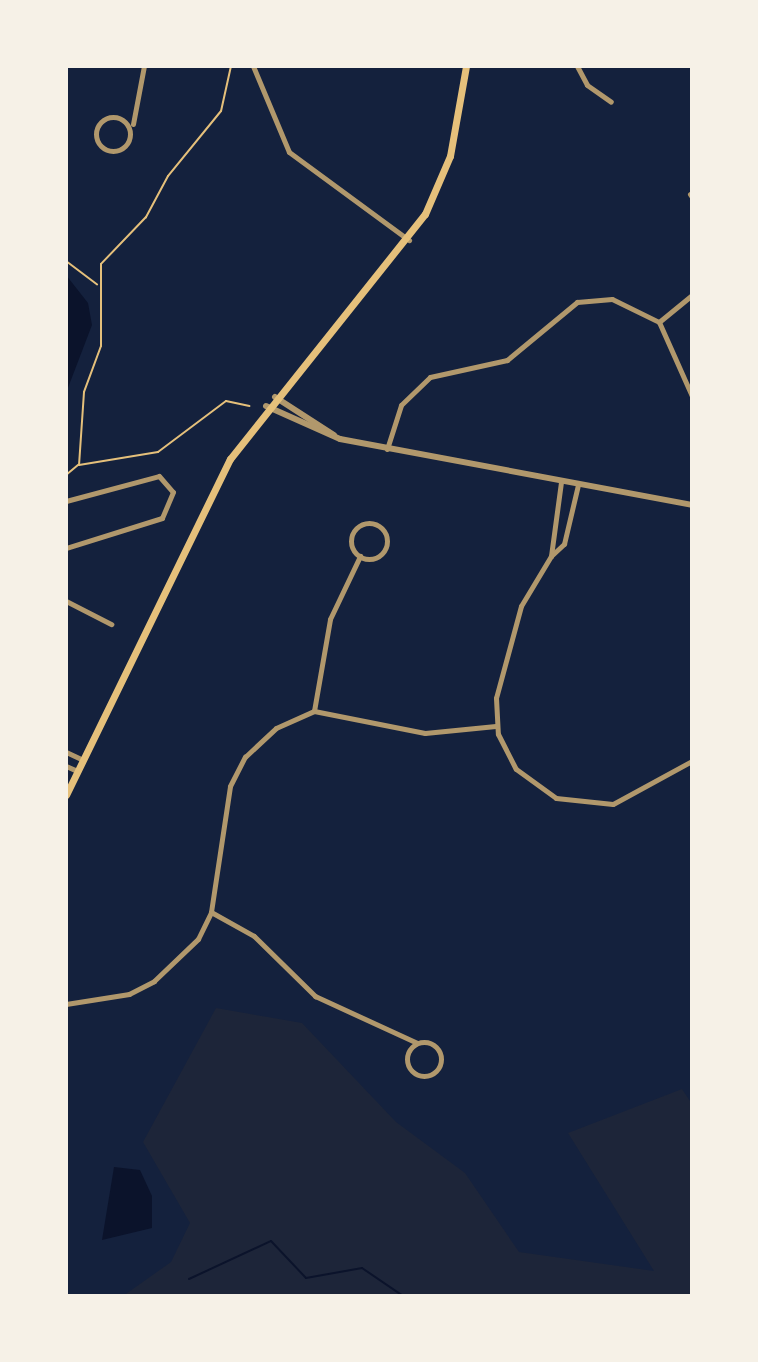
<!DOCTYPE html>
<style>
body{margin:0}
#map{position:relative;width:758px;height:1362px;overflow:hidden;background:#14213d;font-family:Roboto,sans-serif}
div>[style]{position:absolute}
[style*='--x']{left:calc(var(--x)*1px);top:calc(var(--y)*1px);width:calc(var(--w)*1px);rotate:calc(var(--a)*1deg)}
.green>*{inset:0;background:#1d2539}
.water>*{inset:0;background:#0b132b}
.stream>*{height:2px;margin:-1px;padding:0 1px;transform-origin:1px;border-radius:1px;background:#0b132b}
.path>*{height:2px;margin:-1px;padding:0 1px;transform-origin:1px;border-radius:1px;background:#e5c07b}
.minor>*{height:5px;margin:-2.5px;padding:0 2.5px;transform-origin:2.5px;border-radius:2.5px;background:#b1986c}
.minor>.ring{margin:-2.5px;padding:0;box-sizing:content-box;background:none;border:5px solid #b1986c;border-radius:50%}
.tertiary>*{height:6px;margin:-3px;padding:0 3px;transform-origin:3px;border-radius:3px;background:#b1986c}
.secondary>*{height:7px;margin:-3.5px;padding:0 3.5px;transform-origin:3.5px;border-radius:3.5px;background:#e5c07b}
span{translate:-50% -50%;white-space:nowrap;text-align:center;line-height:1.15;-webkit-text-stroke:8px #f6f1e7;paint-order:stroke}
.frame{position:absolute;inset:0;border:68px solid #f6f1e7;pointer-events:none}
</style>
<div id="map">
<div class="green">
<div style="clip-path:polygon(216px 1008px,302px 1023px,396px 1122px,465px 1173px,519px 1252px,654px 1271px,568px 1133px,682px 1089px,692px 1104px,692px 1296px,123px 1296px,171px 1262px,190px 1223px,143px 1142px)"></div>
</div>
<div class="water">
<div style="clip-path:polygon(66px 275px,88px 303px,92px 325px,66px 393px)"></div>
<div style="clip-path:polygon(114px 1167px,140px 1170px,152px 1196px,152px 1228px,102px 1240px)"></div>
</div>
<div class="stream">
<div style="--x:189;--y:1279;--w:90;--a:-24.9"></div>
<div style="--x:271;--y:1241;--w:51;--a:46.6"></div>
<div style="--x:306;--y:1278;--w:57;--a:-10.1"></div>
<div style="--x:362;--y:1268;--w:50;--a:34.3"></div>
</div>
<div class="path">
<div style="--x:231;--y:66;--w:46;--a:102.5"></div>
<div style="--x:221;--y:111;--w:84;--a:129.2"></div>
<div style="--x:168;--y:176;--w:47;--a:118.2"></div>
<div style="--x:146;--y:217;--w:65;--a:133.8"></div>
<div style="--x:101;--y:264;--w:82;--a:90"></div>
<div style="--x:101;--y:346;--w:49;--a:110.3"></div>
<div style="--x:84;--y:392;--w:73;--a:93.9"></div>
<div style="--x:79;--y:465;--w:80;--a:-9.3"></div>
<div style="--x:158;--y:452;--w:85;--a:-36.9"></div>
<div style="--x:226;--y:401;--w:24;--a:12"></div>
<div style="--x:66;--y:261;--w:39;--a:37"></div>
<div style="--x:66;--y:475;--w:16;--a:-40"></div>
</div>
<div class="minor">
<div style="--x:253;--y:66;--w:93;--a:67.3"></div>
<div style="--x:289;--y:152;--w:149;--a:36.3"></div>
<div style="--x:577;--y:66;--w:21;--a:62"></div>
<div style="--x:587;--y:85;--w:29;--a:35"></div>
<div class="ring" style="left:96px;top:117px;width:29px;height:29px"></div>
<div style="--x:133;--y:124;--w:59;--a:-79.3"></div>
<div style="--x:690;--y:194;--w:4;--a:56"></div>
<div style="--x:659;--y:322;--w:43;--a:-39.3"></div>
<div style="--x:387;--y:449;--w:46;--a:-72.3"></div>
<div style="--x:401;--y:405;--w:40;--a:-44"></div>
<div style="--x:430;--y:377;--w:79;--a:-12.4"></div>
<div style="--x:507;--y:360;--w:91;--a:-39.6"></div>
<div style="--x:577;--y:302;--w:35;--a:-5"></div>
<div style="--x:612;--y:299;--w:52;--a:26.1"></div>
<div style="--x:659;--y:322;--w:81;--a:66"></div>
<div style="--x:561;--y:482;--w:75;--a:97.7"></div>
<div style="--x:551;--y:556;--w:18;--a:-43"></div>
<div style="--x:564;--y:544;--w:61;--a:-76.7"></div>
<div style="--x:66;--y:501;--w:96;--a:-15"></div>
<div style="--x:159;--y:476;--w:21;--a:49"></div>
<div style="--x:173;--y:492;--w:28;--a:113"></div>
<div style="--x:162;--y:518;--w:101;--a:162.6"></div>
<div class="ring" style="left:351px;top:523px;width:31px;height:31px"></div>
<div style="--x:551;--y:556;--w:58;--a:121"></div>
<div style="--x:521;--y:606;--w:95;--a:105.2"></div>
<div style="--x:496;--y:698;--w:36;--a:87"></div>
<div style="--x:498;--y:734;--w:39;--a:63"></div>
<div style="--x:516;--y:769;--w:49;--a:35.9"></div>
<div style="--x:556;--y:798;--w:57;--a:6"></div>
<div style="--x:613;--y:804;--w:90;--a:-28.6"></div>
<div style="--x:66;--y:601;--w:51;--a:27.1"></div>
<div style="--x:314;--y:711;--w:93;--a:-80.1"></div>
<div style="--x:330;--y:619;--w:70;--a:-64.5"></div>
<div style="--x:66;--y:752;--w:19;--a:25"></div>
<div style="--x:66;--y:766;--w:12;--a:24"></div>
<div style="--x:211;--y:912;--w:49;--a:29.2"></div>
<div style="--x:254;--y:936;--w:86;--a:44.5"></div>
<div style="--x:315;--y:996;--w:112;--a:24.7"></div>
<div style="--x:66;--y:1004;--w:64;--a:-9"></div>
<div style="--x:129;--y:994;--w:28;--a:-27"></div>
<div style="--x:154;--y:981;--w:61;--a:-43.7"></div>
<div style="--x:198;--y:939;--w:30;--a:-64"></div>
<div style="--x:211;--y:912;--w:127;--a:-81.4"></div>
<div style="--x:230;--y:786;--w:33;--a:-63"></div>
<div style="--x:245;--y:757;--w:42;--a:-43.1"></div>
<div style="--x:276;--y:728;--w:42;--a:-24.1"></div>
<div style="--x:314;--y:711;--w:113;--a:11.2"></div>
<div style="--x:425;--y:733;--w:71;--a:-5.6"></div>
<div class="ring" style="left:407px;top:1042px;width:29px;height:29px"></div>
</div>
<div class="tertiary">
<div style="--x:275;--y:397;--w:70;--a:32.8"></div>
<div style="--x:266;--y:406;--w:81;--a:24"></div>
<div style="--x:340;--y:439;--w:358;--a:10.6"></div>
</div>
<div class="secondary">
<div style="--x:66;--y:795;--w:374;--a:-64"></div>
<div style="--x:230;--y:459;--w:313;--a:-51.5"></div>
<div style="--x:425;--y:214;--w:63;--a:-66.7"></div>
<div style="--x:450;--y:156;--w:91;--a:-79.9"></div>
</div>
<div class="frame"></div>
</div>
